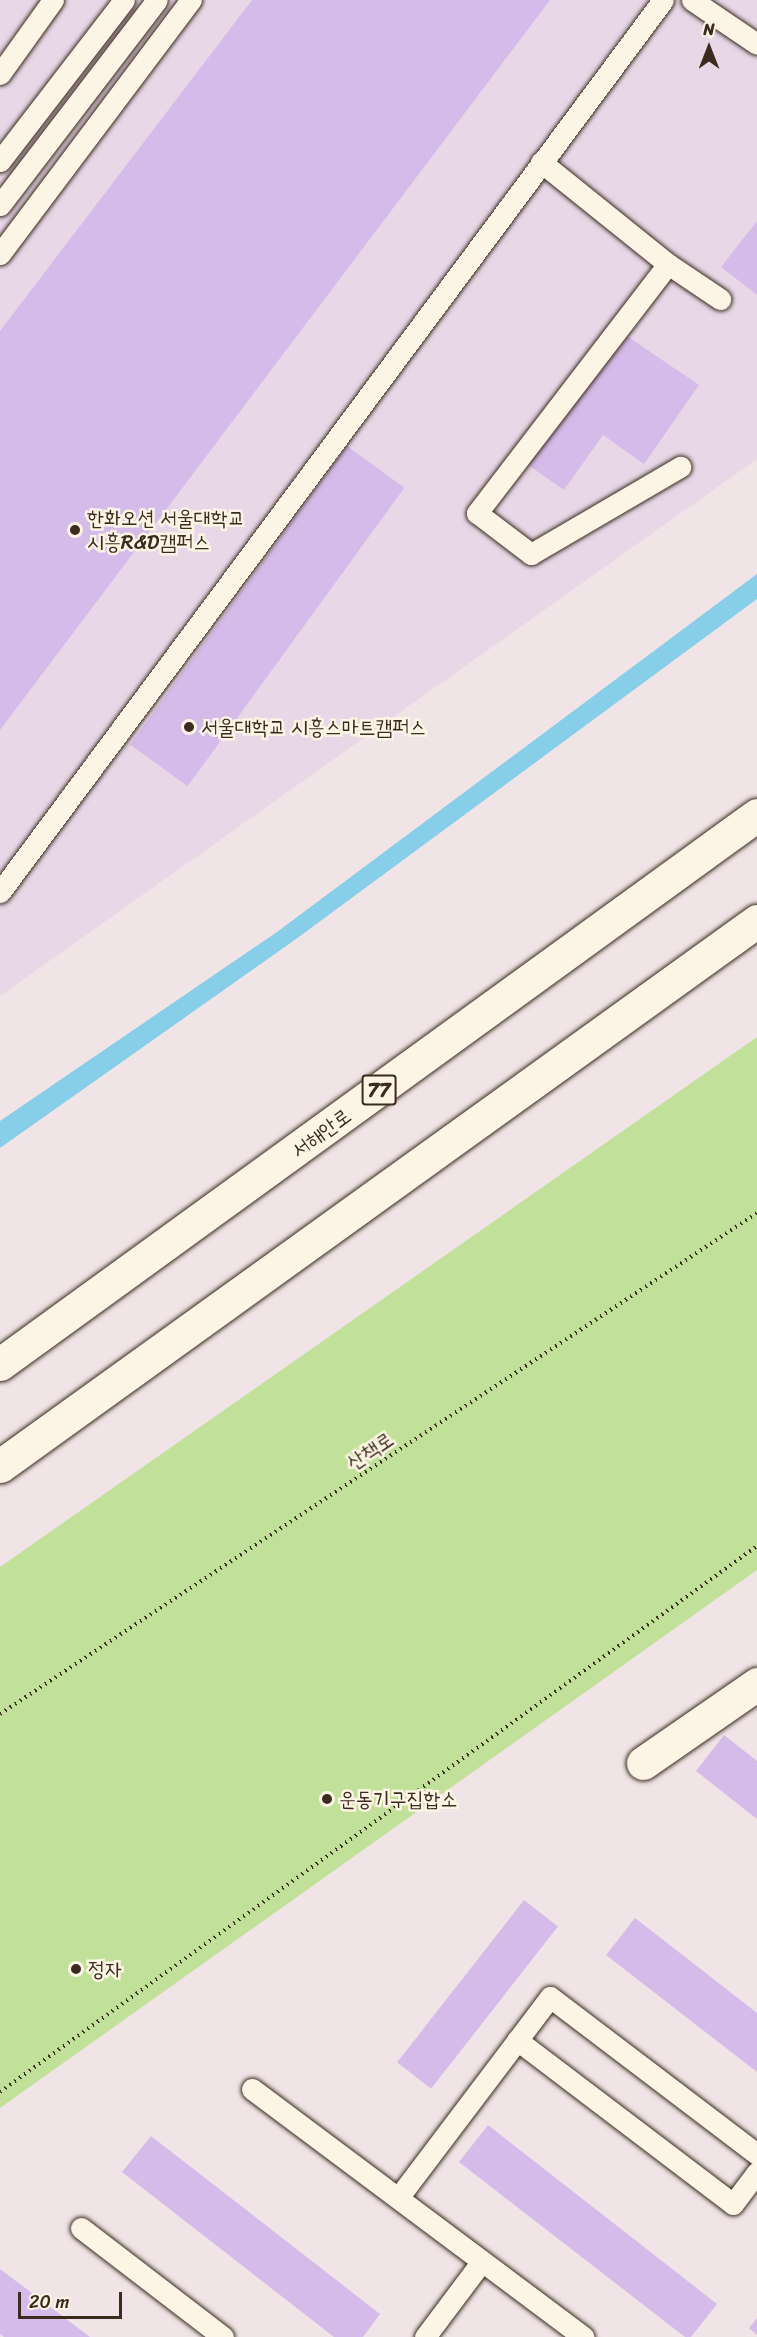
<!DOCTYPE html>
<meta charset="utf-8">
<style>
body{margin:0}
#map{position:relative;width:757px;height:2337px;overflow:hidden;background:#f0e4e6;font-family:Sriracha,"Poor Story",sans-serif}
div>[style]{position:absolute}
[style*='--x']{left:calc(var(--x)*1px);top:calc(var(--y)*1px);width:calc(var(--w)*1px);rotate:calc(var(--a)*1deg)}
.built>*{inset:0;background:#e8d8e7}
.green>*{inset:0;background:#c1e099}
.water>*{inset:0;background:#87cee8}
.building>*{inset:0;background:#d5bbe9;transform-origin:0 0}
.path>*{height:4px;margin-top:-2px;transform-origin:0;background:repeating-linear-gradient(90deg,#3b2a1e 0 1.5px,transparent 0 6px)}
.roads{filter:drop-shadow(0 0 2px #3b2a1e) drop-shadow(0 0 2px #3b2a1e)}
.lane>*{height:21px;margin:-10.5px;padding:0 10.5px;transform-origin:10.5px;border-radius:10.5px;background:#fcf5e5}
.secondary>*{height:33px;margin:-16.5px;padding:0 16.5px;transform-origin:16.5px;border-radius:16.5px;background:#fcf5e5}
.primary>*{height:33px;margin:-16.5px;padding:0 16.5px;transform-origin:16.5px;border-radius:16.5px;background:#fcf5e5}
.dots>*{width:16px;height:16px;translate:-50% -50%;box-sizing:border-box;border:3px solid #fcf5e5;border-radius:50%}
span{translate:-50% -50%;white-space:nowrap;text-align:center;line-height:1.15;-webkit-text-stroke:5px #fcf5e5;paint-order:stroke}
.shield-label span{padding:2px 4px;background:#fcf5e5;border:2px solid;border-radius:4px;-webkit-text-stroke-width:0}
.shield-label{font-size:20px;color:#3b2a1e;font-weight:700}
.poi-label{font-size:21px;color:#3b2a1e}
.left{translate:0 -50%;text-align:left}
.street-label{font-size:21px;color:#3b2a1e}
.north{position:absolute;left:679px;top:18px;width:60px;height:60px;-webkit-text-stroke:4px #fcf5e5;paint-order:stroke;rotate:0deg;font-size:16px;font-weight:700;line-height:24px;text-align:center;color:#3b2a1e}
.north::after{content:'';display:block;margin:auto;width:21px;height:27px;background:#3b2a1e;clip-path:polygon(50% 0,100% 100%,50% 72%,0 100%)}
.scale{position:absolute;left:18px;top:2292px;width:104px;height:27px;box-sizing:border-box;border:3px solid #3b2a1e;border-top:0;padding-left:8px;font-size:18px;line-height:21px;white-space:nowrap;color:#3b2a1e;-webkit-text-stroke:4px #fcf5e5;paint-order:stroke}
</style>
<div id="map">
<div class="built">
<div style="clip-path:polygon(0 0,757px 0,757px 459px,0 996px)"></div>
</div>
<div class="green">
<div style="clip-path:polygon(757px 1037px,757px 1570px,0 2108px,0 1567px)"></div>
</div>
<div class="water">
<div style="clip-path:polygon(757px 574px,757px 599px,296px 939px,0 1148px,0 1121px,277px 932px)"></div>
</div>
<div class="building">
<div style="clip-path:polygon(252px 0,550px 0,0 730px,0 331px)"></div>
<div style="clip-path:polygon(757px 221px,757px 295px,721px 267px)"></div>
<div style="clip-path:polygon(621px 332px,699px 385px,644px 464px,603px 435px,564px 490px,528px 465px)"></div>
<div style="left:347px;top:446px;width:71px;height:369px;rotate:36deg"></div>
<div style="clip-path:polygon(724px 1735px,757px 1761px,757px 1819px,696px 1771px)"></div>
<div style="left:524px;top:1900px;width:43px;height:206px;rotate:38deg"></div>
<div style="clip-path:polygon(635px 1918px,757px 2013px,757px 2072px,606px 1955px)"></div>
<div style="clip-path:polygon(488px 2125px,717px 2304px,691px 2337px,685px 2337px,459px 2162px)"></div>
<div style="clip-path:polygon(151px 2136px,380px 2314px,363px 2337px,334px 2337px,122px 2172px)"></div>
<div style="clip-path:polygon(0 2269px,90px 2337px,4px 2337px,0 2334px)"></div>
<div style="clip-path:polygon(757px 2318px,757px 2335px,749px 2328px)"></div>
</div>
<div class="path">
<div style="--x:0;--y:1714;--w:908;--a:-33.5"></div>
<div style="--x:0;--y:2092;--w:933;--a:-35.8"></div>
</div>
<div class="roads">
<div class="lane">
<div style="--x:692;--y:0;--w:78;--a:34.1"></div>
<div style="--x:0;--y:74;--w:91;--a:-54.4"></div>
<div style="--x:0;--y:161;--w:203;--a:-52.4"></div>
<div style="--x:541;--y:162;--w:163;--a:38.8"></div>
<div style="--x:668;--y:264;--w:314;--a:127.5"></div>
<div style="--x:477;--y:513;--w:68;--a:37.2"></div>
<div style="--x:531;--y:554;--w:173;--a:-30.3"></div>
<div style="--x:0;--y:205;--w:258;--a:-52.6"></div>
<div style="--x:0;--y:254;--w:318;--a:-53.1"></div>
<div style="--x:668;--y:264;--w:63;--a:33.9"></div>
<div style="--x:0;--y:892;--w:1111;--a:-53.38"></div>
<div style="--x:517;--y:2040;--w:271;--a:37.2"></div>
<div style="--x:733;--y:2204;--w:40;--a:-53"></div>
<div style="--x:252;--y:2089;--w:414;--a:36.8"></div>
<div style="--x:398;--y:2198;--w:252;--a:-52.9"></div>
<div style="--x:550;--y:1997;--w:260;--a:37.2"></div>
<div style="--x:81;--y:2228;--w:179;--a:37.5"></div>
<div style="--x:425;--y:2337;--w:95;--a:-53.1"></div>
</div>
<div class="secondary">
<div style="--x:643;--y:1763;--w:139;--a:-34.7"></div>
</div>
<div class="primary">
<div style="--x:0;--y:1364;--w:935;--a:-35.95"></div>
<div style="--x:0;--y:1466;--w:933;--a:-35.75"></div>
</div>
</div>
<div class="dots">
<div style="left:75px;top:530px;background:#3b2a1e"></div>
<div style="left:189px;top:727px;background:#3b2a1e"></div>
<div style="left:327px;top:1799px;background:#3b2a1e"></div>
<div style="left:76px;top:1969px;background:#3b2a1e"></div>
</div>
<div class="shield-label">
<span style="left:379px;top:1090px">77</span>
</div>
<div class="poi-label">
<span class="left" style="left:87px;top:530px">한화오션 서울대학교<br>시흥R&amp;D캠퍼스</span>
<span class="left" style="left:201px;top:727px">서울대학교 시흥스마트캠퍼스</span>
<span class="left" style="left:339px;top:1799px">운동기구집합소</span>
<span class="left" style="left:88px;top:1969px">정자</span>
</div>
<div class="street-label">
<span style="left:321px;top:1133px;rotate:-36deg">서해안로</span>
<span style="left:370px;top:1451px;rotate:-34deg">산책로</span>
</div>
<div class="north">N</div>
<div class="scale">20 m</div>
</div>
